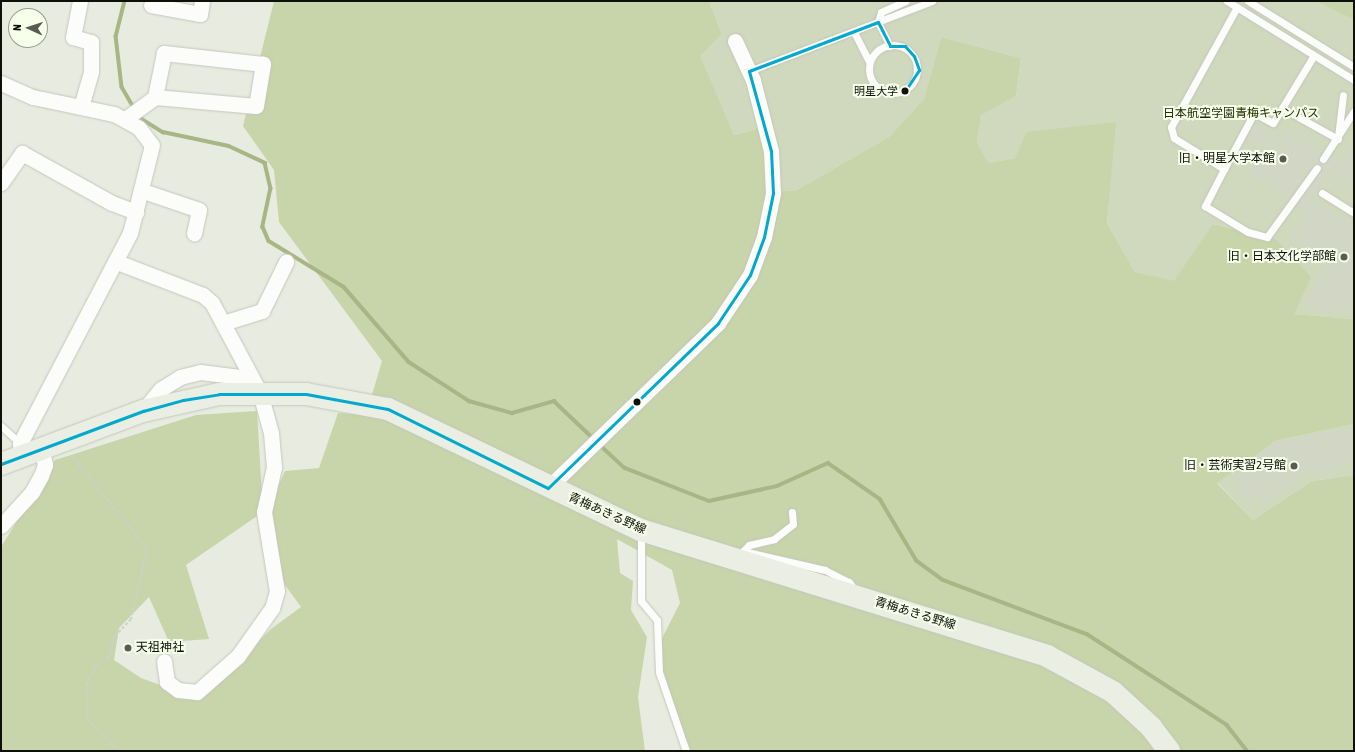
<!DOCTYPE html>
<meta charset="utf-8">
<style>
body{margin:0}
#map{position:relative;width:1355px;height:752px;overflow:hidden;background:#e8ece0;font-family:"Asap Condensed","Noto Sans JP",sans-serif}
div>[style]{position:absolute}
[style*='--x']{left:calc(var(--x)*1px);top:calc(var(--y)*1px);width:calc(var(--w)*1px);rotate:calc(var(--a)*1deg)}
.green>*{inset:0;background:#d0d9bd}
.forest>*{inset:0;background:#c8d4aa}
.stream>*{height:3.5px;margin:-1.75px;padding:0 1.75px;transform-origin:1.75px;border-radius:1.75px;background:#a8b585}
.building>*{inset:0;background:#d2d7c5}
.path>*{height:2px;margin-top:-1px;transform-origin:0;background:repeating-linear-gradient(90deg,#ced0cc 0 3px,transparent 0 5px)}
.roads{filter:drop-shadow(0 0 1px #c3c6bd) drop-shadow(0 0 1px #c3c6bd)}
.lane>*{height:7px;margin:-3.5px;padding:0 3.5px;transform-origin:3.5px;border-radius:3.5px;background:#fcfcfa}
.lane>.ring{margin:-3.5px;padding:0;box-sizing:content-box;background:none;border:7px solid #fcfcfa;border-radius:50%}
.street>*{height:15px;margin:-7.5px;padding:0 7.5px;transform-origin:7.5px;border-radius:7.5px;background:#fcfcfa}
.primary>*{height:22px;margin:-11px;padding:0 11px;transform-origin:11px;border-radius:11px;background:#ebeee3}
.bus-1>*{height:3px;margin:-1.5px;padding:0 1.5px;transform-origin:1.5px;border-radius:1.5px;background:#00a9ce}
.dots>*{width:11px;height:11px;translate:-50% -50%;box-sizing:border-box;border:2px solid #f7feea;border-radius:50%}
span{translate:-50% -50%;white-space:nowrap;text-align:center;line-height:1.15;-webkit-text-stroke:4px #f7feea;paint-order:stroke}
.bus-label{font-size:11px;color:#0d0f08}
.right{translate:-100% -50%;text-align:right}
.park-label{font-size:12px;color:#242e00}
.poi-label{font-size:12px;color:#0d0f08}
.left{translate:0 -50%;text-align:left}
.street-label{font-size:12px;color:#0d0f08}
.frame{position:absolute;inset:0;border:2px solid #0d0f08;pointer-events:none}
.north{position:absolute;left:8px;top:8px;width:40px;height:40px;box-sizing:border-box;background:#f7feea;border:1px solid #999e90;border-radius:50%;rotate:273deg;font-size:11px;font-weight:700;line-height:16px;text-align:center;color:#0d0f08}
.north::after{content:'';display:block;margin:auto;width:14px;height:18px;background:#5a5c54;clip-path:polygon(50% 0,100% 100%,50% 72%,0 100%)}
</style>
<div id="map">
<div class="green">
<div style="clip-path:polygon(709px 1px,1315px 1px,1354px 20px,1354px 319px,1293px 314px,1276px 239px,1214px 224px,1174px 282px,1135px 272px,1107px 223px,1115px 122px,1015px 158px,989px 163px,977px 143px,981px 114px,1016px 96px,1021px 58px,941px 37px,924px 99px,889px 137px,795px 191px,766px 190px,756px 129px,734px 135px,699px 56px,722px 34px)"></div>
<div style="clip-path:polygon(1354px 424px,1354px 475px,1312px 481px,1253px 520px,1217px 482px,1275px 441px)"></div>
</div>
<div class="forest">
<div style="clip-path:polygon(274px 1px,709px 1px,722px 34px,700px 56px,734px 135px,760px 128px,767px 190px,795px 191px,889px 137px,924px 99px,941px 37px,1021px 58px,1016px 96px,981px 115px,977px 143px,989px 163px,1015px 158px,1027px 132px,1116px 122px,1107px 223px,1135px 272px,1174px 281px,1213px 224px,1276px 239px,1311px 277px,1294px 314px,1354px 319px,1354px 424px,1275px 441px,1217px 483px,1253px 520px,1312px 481px,1354px 475px,1354px 751px,691px 751px,664px 689px,657px 648px,680px 603px,672px 570px,617px 539px,620px 573px,633px 581px,631px 610px,647px 637px,638px 697px,645px 751px,1px 751px,1px 547px,55px 460px,196px 415px,257px 411px,263px 512px,186px 565px,209px 639px,169px 642px,149px 597px,119px 628px,114px 660px,141px 678px,193px 697px,221px 679px,271px 629px,301px 607px,285px 585px,261px 524px,285px 471px,319px 468px,338px 413px,366px 415px,382px 361px,279px 222px,274px 170px,243px 126px)"></div>
<div style="clip-path:polygon(1315px 1px,1354px 1px,1354px 20px)"></div>
</div>
<div class="stream">
<div style="--x:125;--y:1;--w:36;--a:104"></div>
<div style="--x:116;--y:36;--w:51;--a:83.3"></div>
<div style="--x:122;--y:87;--w:24;--a:60"></div>
<div style="--x:137;--y:116;--w:31;--a:32"></div>
<div style="--x:163;--y:132;--w:67;--a:12"></div>
<div style="--x:229;--y:146;--w:40;--a:25"></div>
<div style="--x:265;--y:163;--w:26;--a:77"></div>
<div style="--x:271;--y:188;--w:40;--a:102"></div>
<div style="--x:263;--y:227;--w:15;--a:67"></div>
<div style="--x:269;--y:241;--w:88;--a:31.5"></div>
<div style="--x:344;--y:287;--w:99;--a:49.1"></div>
<div style="--x:409;--y:362;--w:72;--a:33"></div>
<div style="--x:469;--y:401;--w:45;--a:15.6"></div>
<div style="--x:512;--y:413;--w:44;--a:-15.9"></div>
<div style="--x:554;--y:401;--w:54;--a:43.5"></div>
<div style="--x:599;--y:444;--w:35;--a:43"></div>
<div style="--x:625;--y:468;--w:90;--a:21.4"></div>
<div style="--x:709;--y:501;--w:70;--a:-12.4"></div>
<div style="--x:777;--y:486;--w:56;--a:-24.3"></div>
<div style="--x:828;--y:463;--w:63;--a:34.7"></div>
<div style="--x:880;--y:499;--w:72;--a:59.2"></div>
<div style="--x:917;--y:561;--w:32;--a:36"></div>
<div style="--x:943;--y:580;--w:154;--a:20.6"></div>
<div style="--x:1087;--y:634;--w:167;--a:33"></div>
<div style="--x:1227;--y:725;--w:33;--a:52"></div>
</div>
<div class="building">
<div style="clip-path:polygon(1258px 124px,1281px 138px,1286px 130px,1322px 152px,1318px 159px,1322px 164px,1335px 154px,1344px 160px,1354px 143px,1354px 185px,1330px 171px,1313px 199px,1354px 225px,1354px 304px,1341px 311px,1326px 312px,1304px 304px,1329px 263px,1291px 239px,1306px 216px,1300px 213px,1303px 207px,1298px 203px,1322px 166px,1313px 165px,1289px 198px,1246px 172px,1260px 148px,1248px 140px)"></div>
<div style="clip-path:polygon(1354px 427px,1354px 461px,1341px 463px,1341px 469px,1301px 474px,1266px 504px,1257px 494px,1249px 500px,1233px 478px,1275px 441px)"></div>
</div>
<div class="path">
<div style="--x:72;--y:456;--w:119;--a:51.1"></div>
<div style="--x:147;--y:549;--w:72;--a:102.9"></div>
<div style="--x:131;--y:619;--w:25;--a:133"></div>
<div style="--x:114;--y:637;--w:21;--a:104"></div>
<div style="--x:109;--y:657;--w:9;--a:162"></div>
<div style="--x:100;--y:660;--w:26;--a:119"></div>
<div style="--x:87;--y:683;--w:36;--a:90"></div>
<div style="--x:87;--y:719;--w:35;--a:46"></div>
<div style="--x:111;--y:744;--w:14;--a:30"></div>
</div>
<div class="roads">
<div class="lane">
<div style="--x:1227;--y:1;--w:150;--a:31.9"></div>
<div style="--x:1248;--y:1;--w:125;--a:31.9"></div>
<div style="--x:1237;--y:7;--w:137;--a:118.8"></div>
<div style="--x:1171;--y:127;--w:11;--a:75"></div>
<div style="--x:1174;--y:138;--w:59;--a:31.8"></div>
<div style="--x:1224;--y:169;--w:64;--a:-61.8"></div>
<div style="--x:1254;--y:113;--w:21;--a:28"></div>
<div style="--x:1273;--y:123;--w:79;--a:-58.9"></div>
<div style="--x:854;--y:32;--w:33;--a:63"></div>
<div class="ring" style="left:869px;top:45px;width:41px;height:41px"></div>
<div style="--x:890;--y:46;--w:27;--a:-117"></div>
<div style="--x:878;--y:22;--w:10;--a:-73"></div>
<div style="--x:881;--y:12;--w:27;--a:-24"></div>
<div style="--x:749;--y:71;--w:196;--a:-20.9"></div>
<div style="--x:1282;--y:108;--w:64;--a:29"></div>
<div style="--x:1338;--y:137;--w:42;--a:-83.2"></div>
<div style="--x:1323;--y:159;--w:57;--a:-57.1"></div>
<div style="--x:1224;--y:169;--w:42;--a:117.2"></div>
<div style="--x:1205;--y:206;--w:50;--a:31.2"></div>
<div style="--x:1248;--y:232;--w:20;--a:15"></div>
<div style="--x:1267;--y:237;--w:85;--a:-54.1"></div>
<div style="--x:1322;--y:193;--w:38;--a:32"></div>
<div style="--x:1;--y:426;--w:25;--a:42"></div>
<div style="--x:641;--y:532;--w:69;--a:90"></div>
<div style="--x:641;--y:601;--w:25;--a:50"></div>
<div style="--x:657;--y:620;--w:52;--a:87.8"></div>
<div style="--x:659;--y:672;--w:83;--a:71.1"></div>
<div style="--x:742;--y:552;--w:10;--a:-45"></div>
<div style="--x:749;--y:545;--w:26;--a:-13"></div>
<div style="--x:774;--y:539;--w:24;--a:-38"></div>
<div style="--x:793;--y:524;--w:12;--a:-95"></div>
<div style="--x:747;--y:552;--w:80;--a:13"></div>
<div style="--x:825;--y:570;--w:27;--a:27"></div>
<div style="--x:849;--y:582;--w:10;--a:53"></div>
</div>
<div class="street">
<div style="--x:80;--y:1;--w:37;--a:101"></div>
<div style="--x:73;--y:37;--w:19;--a:16"></div>
<div style="--x:91;--y:42;--w:30;--a:90"></div>
<div style="--x:91;--y:72;--w:36;--a:106"></div>
<div style="--x:151;--y:5;--w:50;--a:10.4"></div>
<div style="--x:200;--y:14;--w:13;--a:-81"></div>
<div style="--x:1;--y:83;--w:35;--a:24"></div>
<div style="--x:33;--y:97;--w:83;--a:11.9"></div>
<div style="--x:114;--y:114;--w:29;--a:29"></div>
<div style="--x:139;--y:128;--w:21;--a:53"></div>
<div style="--x:152;--y:145;--w:91;--a:104"></div>
<div style="--x:130;--y:233;--w:237;--a:117.6"></div>
<div style="--x:20;--y:443;--w:15;--a:86"></div>
<div style="--x:125;--y:119;--w:37;--a:-36"></div>
<div style="--x:155;--y:97;--w:101;--a:5.1"></div>
<div style="--x:256;--y:106;--w:43;--a:-80.5"></div>
<div style="--x:263;--y:64;--w:100;--a:-173.7"></div>
<div style="--x:164;--y:53;--w:45;--a:101.6"></div>
<div style="--x:1;--y:183;--w:37;--a:-55"></div>
<div style="--x:22;--y:153;--w:103;--a:29.1"></div>
<div style="--x:112;--y:203;--w:26;--a:21"></div>
<div style="--x:143;--y:191;--w:59;--a:18.7"></div>
<div style="--x:199;--y:210;--w:24;--a:102"></div>
<div style="--x:117;--y:262;--w:92;--a:21"></div>
<div style="--x:203;--y:295;--w:12;--a:42"></div>
<div style="--x:212;--y:303;--w:102;--a:61.9"></div>
<div style="--x:260;--y:393;--w:41;--a:74.6"></div>
<div style="--x:271;--y:433;--w:34;--a:85"></div>
<div style="--x:274;--y:467;--w:46;--a:102.5"></div>
<div style="--x:264;--y:512;--w:80;--a:80.7"></div>
<div style="--x:277;--y:591;--w:18;--a:106"></div>
<div style="--x:272;--y:608;--w:59;--a:125.3"></div>
<div style="--x:238;--y:656;--w:55;--a:138.7"></div>
<div style="--x:197;--y:692;--w:19;--a:-174"></div>
<div style="--x:178;--y:690;--w:14;--a:-144"></div>
<div style="--x:167;--y:682;--w:21;--a:-98"></div>
<div style="--x:223;--y:323;--w:41;--a:-17.1"></div>
<div style="--x:262;--y:311;--w:55;--a:-63.9"></div>
<div style="--x:143;--y:411;--w:28;--a:-51"></div>
<div style="--x:161;--y:389;--w:22;--a:-32"></div>
<div style="--x:180;--y:377;--w:21;--a:-14"></div>
<div style="--x:200;--y:372;--w:38;--a:7"></div>
<div style="--x:238;--y:377;--w:24;--a:35"></div>
<div style="--x:548;--y:488;--w:237;--a:-44.1"></div>
<div style="--x:718;--y:323;--w:58;--a:-56.3"></div>
<div style="--x:750;--y:275;--w:40;--a:-69.8"></div>
<div style="--x:764;--y:237;--w:45;--a:-78.4"></div>
<div style="--x:773;--y:193;--w:42;--a:-92.7"></div>
<div style="--x:771;--y:151;--w:73;--a:-104.2"></div>
<div style="--x:753;--y:80;--w:43;--a:-114.8"></div>
<div style="--x:1;--y:526;--w:46;--a:-47.6"></div>
<div style="--x:32;--y:492;--w:18;--a:-61"></div>
<div style="--x:41;--y:476;--w:12;--a:-70"></div>
<div style="--x:45;--y:465;--w:14;--a:-102"></div>
</div>
<div class="primary">
<div style="--x:1;--y:464;--w:152;--a:-20.5"></div>
<div style="--x:143;--y:411;--w:78;--a:-12.6"></div>
<div style="--x:219;--y:394;--w:87;--a:0"></div>
<div style="--x:306;--y:394;--w:83;--a:10.4"></div>
<div style="--x:388;--y:409;--w:280;--a:25.6"></div>
<div style="--x:641;--y:530;--w:425;--a:17.2"></div>
<div style="--x:1047;--y:656;--w:75;--a:28.6"></div>
<div style="--x:1113;--y:692;--w:52;--a:42.6"></div>
<div style="--x:1151;--y:727;--w:30;--a:53"></div>
</div>
</div>
<div class="bus-1">
<div style="--x:1;--y:464;--w:152;--a:-20.5"></div>
<div style="--x:143;--y:411;--w:41;--a:-15.4"></div>
<div style="--x:183;--y:400;--w:36;--a:-9"></div>
<div style="--x:219;--y:394;--w:87;--a:0"></div>
<div style="--x:306;--y:394;--w:83;--a:10.4"></div>
<div style="--x:388;--y:409;--w:178;--a:26.3"></div>
<div style="--x:548;--y:488;--w:237;--a:-44.1"></div>
<div style="--x:718;--y:323;--w:58;--a:-56.3"></div>
<div style="--x:750;--y:275;--w:40;--a:-69.8"></div>
<div style="--x:764;--y:237;--w:45;--a:-78.4"></div>
<div style="--x:773;--y:193;--w:42;--a:-92.7"></div>
<div style="--x:771;--y:151;--w:83;--a:-105.4"></div>
<div style="--x:749;--y:71;--w:138;--a:-20.8"></div>
<div style="--x:878;--y:22;--w:27;--a:63"></div>
<div style="--x:890;--y:46;--w:15;--a:0"></div>
<div style="--x:905;--y:46;--w:13;--a:48"></div>
<div style="--x:914;--y:56;--w:15;--a:70"></div>
<div style="--x:919;--y:70;--w:25;--a:124"></div>
</div>
<div class="dots">
<div style="left:905px;top:91px;background:#0d0f08"></div>
<div style="left:1283px;top:159px;background:#5a5c54"></div>
<div style="left:1344px;top:257px;background:#5a5c54"></div>
<div style="left:637px;top:402px;background:#0d0f08"></div>
<div style="left:1294px;top:466px;background:#5a5c54"></div>
<div style="left:128px;top:648px;background:#5a5c54"></div>
</div>
<div class="bus-label">
<span class="right" style="left:898px;top:91px">明星大学</span>
</div>
<div class="park-label">
<span style="left:1241px;top:114px">日本航空学園青梅キャンパス</span>
</div>
<div class="poi-label">
<span class="right" style="left:1275px;top:159px">旧・明星大学本館</span>
<span class="right" style="left:1336px;top:257px">旧・日本文化学部館</span>
<span class="right" style="left:1286px;top:466px">旧・芸術実習2号館</span>
<span class="left" style="left:136px;top:648px">天祖神社</span>
</div>
<div class="street-label">
<span style="left:607px;top:514px;rotate:24deg">青梅あきる野線</span>
<span style="left:915px;top:614px;rotate:17deg">青梅あきる野線</span>
</div>
<div class="frame"></div>
<div class="north">N</div>
</div>
